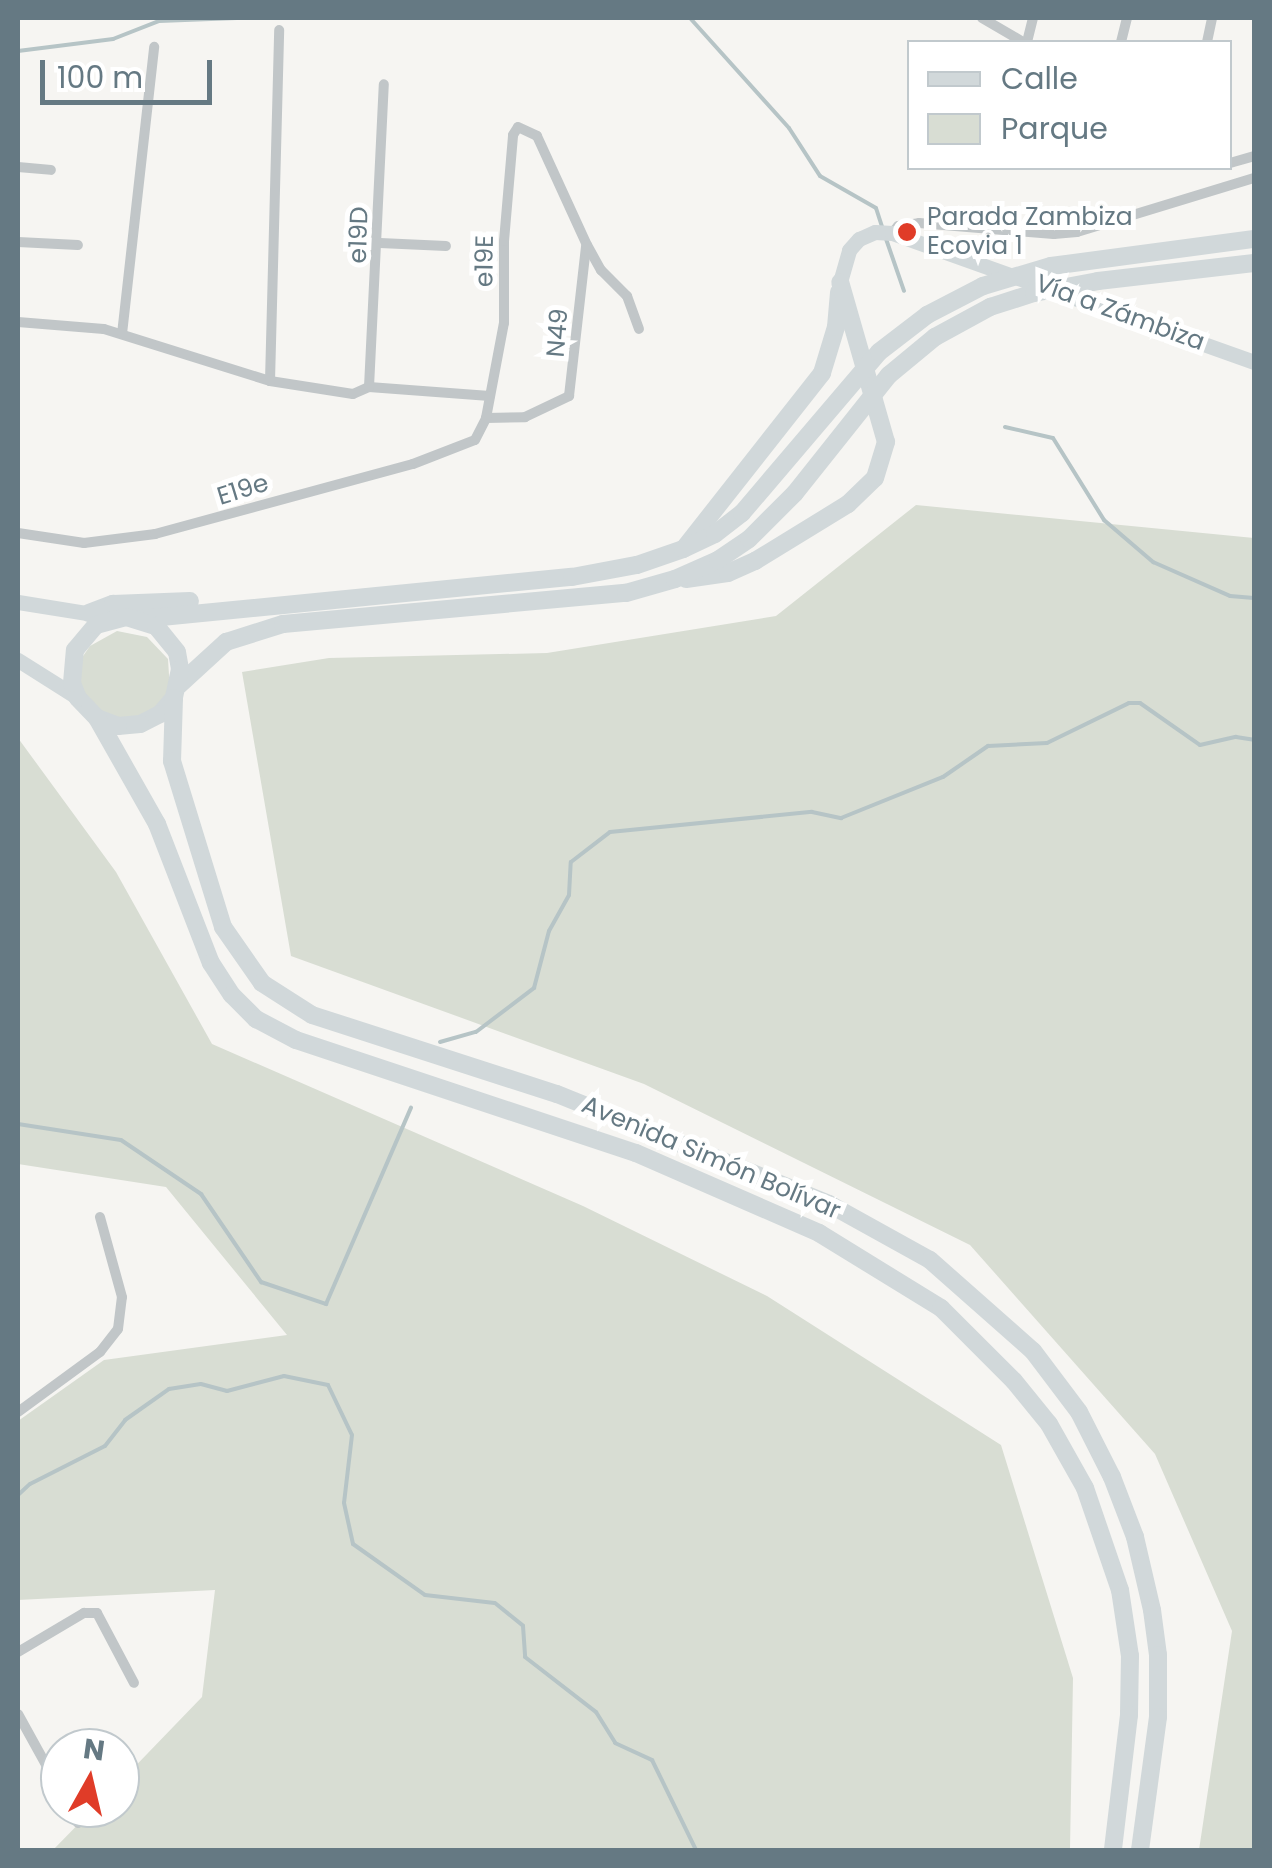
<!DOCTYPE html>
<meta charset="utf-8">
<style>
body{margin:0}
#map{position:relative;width:1272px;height:1868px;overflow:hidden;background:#f6f5f2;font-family:Poppins,sans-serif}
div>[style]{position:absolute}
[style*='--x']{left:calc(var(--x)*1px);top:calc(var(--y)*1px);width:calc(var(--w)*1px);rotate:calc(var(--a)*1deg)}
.green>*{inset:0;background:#d8ddd3}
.stream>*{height:4px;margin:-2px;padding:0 2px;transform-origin:2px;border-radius:2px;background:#b6c4c6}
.street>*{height:10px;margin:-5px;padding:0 5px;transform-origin:5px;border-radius:5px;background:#c1c6c8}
.secondary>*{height:15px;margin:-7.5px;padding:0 7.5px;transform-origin:7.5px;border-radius:7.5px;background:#d1d8da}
.primary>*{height:15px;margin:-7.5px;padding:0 7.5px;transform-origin:7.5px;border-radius:7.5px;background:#d1d8da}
.highway>*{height:18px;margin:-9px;padding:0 9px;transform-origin:9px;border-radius:9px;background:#d1d8da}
.dots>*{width:28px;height:28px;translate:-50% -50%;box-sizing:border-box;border:5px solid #fff;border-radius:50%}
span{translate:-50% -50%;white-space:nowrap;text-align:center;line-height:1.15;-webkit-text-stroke:10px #fff;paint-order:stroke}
.poi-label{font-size:25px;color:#657983}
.left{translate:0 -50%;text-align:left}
.street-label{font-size:25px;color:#657983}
.frame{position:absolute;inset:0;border:20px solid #657983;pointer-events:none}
.legend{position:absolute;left:907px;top:40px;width:325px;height:130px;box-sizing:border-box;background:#fff;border:2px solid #c1c9cd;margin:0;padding:12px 18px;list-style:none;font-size:30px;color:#657983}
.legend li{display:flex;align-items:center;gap:20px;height:50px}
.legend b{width:50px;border:2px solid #c1c9cd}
.north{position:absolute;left:40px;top:1728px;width:100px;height:100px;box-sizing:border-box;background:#fff;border:2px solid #c1c9cd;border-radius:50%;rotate:8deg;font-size:28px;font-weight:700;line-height:40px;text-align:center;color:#657983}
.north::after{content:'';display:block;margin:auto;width:35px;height:45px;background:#e03c28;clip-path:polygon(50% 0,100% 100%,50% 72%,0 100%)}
.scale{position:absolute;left:40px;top:60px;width:172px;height:45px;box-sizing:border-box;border:5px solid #657983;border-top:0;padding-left:12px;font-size:30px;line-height:35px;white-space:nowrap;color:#657983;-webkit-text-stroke:8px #fff;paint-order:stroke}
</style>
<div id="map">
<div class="green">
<div style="clip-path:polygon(916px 505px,1254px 538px,1254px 1850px,1199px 1850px,1232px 1631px,1155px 1454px,970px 1245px,644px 1084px,291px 956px,242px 672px,329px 658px,547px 653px,776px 616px)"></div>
<div style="clip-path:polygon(117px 631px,147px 637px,168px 659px,170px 690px,153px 715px,109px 722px,78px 689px,81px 659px,90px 646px)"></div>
<div style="clip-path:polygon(18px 738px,116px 872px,212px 1044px,583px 1206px,767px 1296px,1001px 1445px,1073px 1678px,1070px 1850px,53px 1850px,94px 1808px,120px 1808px,120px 1782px,202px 1697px,215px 1590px,18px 1600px,18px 1421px,104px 1360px,287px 1335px,166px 1187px,18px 1164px)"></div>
</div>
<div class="stream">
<div style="--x:690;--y:18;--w:148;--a:48"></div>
<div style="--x:789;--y:128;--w:57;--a:57.1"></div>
<div style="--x:820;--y:176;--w:64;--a:29.7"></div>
<div style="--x:876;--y:208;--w:20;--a:72"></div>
<div style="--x:18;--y:51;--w:96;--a:-7.2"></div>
<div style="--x:113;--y:39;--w:49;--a:-21.4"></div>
<div style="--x:159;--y:21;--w:78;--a:-2.2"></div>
<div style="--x:885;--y:236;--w:58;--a:70.9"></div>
<div style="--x:1005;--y:427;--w:49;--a:12.9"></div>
<div style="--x:1053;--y:438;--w:97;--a:58.1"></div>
<div style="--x:1104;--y:520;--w:65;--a:40.6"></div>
<div style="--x:1153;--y:562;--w:84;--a:23.8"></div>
<div style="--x:1230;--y:596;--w:24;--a:5"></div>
<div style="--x:440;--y:1042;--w:37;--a:-16"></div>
<div style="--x:476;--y:1032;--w:73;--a:-37.2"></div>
<div style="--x:534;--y:988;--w:59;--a:-75.3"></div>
<div style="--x:549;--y:931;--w:41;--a:-60.9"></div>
<div style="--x:569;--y:895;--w:33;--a:-87"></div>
<div style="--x:571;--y:862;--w:49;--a:-37.6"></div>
<div style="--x:610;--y:832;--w:203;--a:-5.7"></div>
<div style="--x:812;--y:812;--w:30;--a:12"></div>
<div style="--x:841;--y:818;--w:110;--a:-21.9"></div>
<div style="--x:943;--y:777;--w:55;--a:-34.6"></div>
<div style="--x:988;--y:746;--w:59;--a:-2.9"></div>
<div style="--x:1047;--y:743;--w:91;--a:-26"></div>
<div style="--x:1129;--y:703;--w:11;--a:0"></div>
<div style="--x:1140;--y:703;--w:73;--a:35"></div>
<div style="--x:1200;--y:745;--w:37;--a:-13"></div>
<div style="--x:1236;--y:737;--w:18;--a:9"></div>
<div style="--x:18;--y:1124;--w:104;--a:8.8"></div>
<div style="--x:121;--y:1140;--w:97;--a:34"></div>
<div style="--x:201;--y:1194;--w:107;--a:55.7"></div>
<div style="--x:261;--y:1282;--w:69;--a:18.7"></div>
<div style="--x:326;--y:1304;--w:214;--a:-66.6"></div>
<div style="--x:18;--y:1495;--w:16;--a:-43"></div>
<div style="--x:30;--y:1484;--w:84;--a:-26.9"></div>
<div style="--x:105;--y:1446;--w:33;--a:-52"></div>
<div style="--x:125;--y:1420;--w:54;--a:-35.2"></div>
<div style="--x:169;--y:1389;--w:32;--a:-9"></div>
<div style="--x:201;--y:1384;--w:27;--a:15"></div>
<div style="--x:227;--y:1391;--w:59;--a:-14.7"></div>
<div style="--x:284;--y:1376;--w:45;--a:11.6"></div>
<div style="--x:328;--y:1385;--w:55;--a:64.4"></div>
<div style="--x:352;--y:1435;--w:68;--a:96.7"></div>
<div style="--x:344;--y:1503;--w:42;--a:77.6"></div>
<div style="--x:353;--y:1544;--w:88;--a:35.3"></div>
<div style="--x:425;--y:1595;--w:70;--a:6.5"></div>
<div style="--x:495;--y:1603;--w:36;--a:39"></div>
<div style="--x:523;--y:1626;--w:31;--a:86"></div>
<div style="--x:525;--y:1657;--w:90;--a:37.8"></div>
<div style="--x:596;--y:1712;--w:36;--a:58"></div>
<div style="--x:615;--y:1743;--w:41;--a:24.7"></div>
<div style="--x:652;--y:1760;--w:100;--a:63.9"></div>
</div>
<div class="street">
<div style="--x:982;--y:18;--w:48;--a:30.3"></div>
<div style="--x:1027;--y:42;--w:25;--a:-76"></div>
<div style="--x:1121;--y:42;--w:25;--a:-76"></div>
<div style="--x:1207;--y:42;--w:25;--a:-78"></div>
<div style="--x:1230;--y:163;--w:25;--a:-16"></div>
<div style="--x:18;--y:167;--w:33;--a:5"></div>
<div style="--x:892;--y:233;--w:9;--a:-49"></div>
<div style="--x:898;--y:226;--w:21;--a:-8"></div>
<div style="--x:919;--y:223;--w:135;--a:4.7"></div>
<div style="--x:1054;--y:234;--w:23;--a:-5"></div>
<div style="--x:1077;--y:232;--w:185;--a:-17"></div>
<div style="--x:18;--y:242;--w:60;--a:2.9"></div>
<div style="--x:380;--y:243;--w:66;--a:2.6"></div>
<div style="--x:18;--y:322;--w:86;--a:4.7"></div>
<div style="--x:104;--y:329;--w:174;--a:17.4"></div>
<div style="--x:270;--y:381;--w:84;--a:8.9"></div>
<div style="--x:353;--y:394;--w:17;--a:-24"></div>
<div style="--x:369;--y:387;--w:121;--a:4.3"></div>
<div style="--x:122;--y:334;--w:289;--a:-83.6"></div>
<div style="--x:270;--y:381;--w:351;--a:-88.5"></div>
<div style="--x:369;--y:387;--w:303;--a:-87.2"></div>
<div style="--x:486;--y:418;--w:39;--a:-1"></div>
<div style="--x:525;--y:417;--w:49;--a:-25.5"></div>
<div style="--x:569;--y:396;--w:151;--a:-83.5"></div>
<div style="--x:18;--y:533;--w:67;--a:8.6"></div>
<div style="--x:84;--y:543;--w:72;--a:-7.2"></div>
<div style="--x:155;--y:534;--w:267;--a:-15.2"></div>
<div style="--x:413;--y:464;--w:66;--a:-21.2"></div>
<div style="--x:475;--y:440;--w:25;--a:-63"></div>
<div style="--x:486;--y:418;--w:97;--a:-79.3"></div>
<div style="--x:504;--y:323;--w:82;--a:-90"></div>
<div style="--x:504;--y:241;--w:106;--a:-85.1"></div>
<div style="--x:513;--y:135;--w:9;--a:-58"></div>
<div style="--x:518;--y:127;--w:21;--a:25"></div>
<div style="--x:537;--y:136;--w:120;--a:65.4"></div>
<div style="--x:587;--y:245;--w:29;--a:61"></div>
<div style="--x:601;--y:270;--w:37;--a:45"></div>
<div style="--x:627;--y:296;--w:35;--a:70"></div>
<div style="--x:18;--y:1412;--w:102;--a:-36.2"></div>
<div style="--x:100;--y:1352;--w:29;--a:-52"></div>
<div style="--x:118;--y:1329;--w:32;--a:-83"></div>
<div style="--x:122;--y:1297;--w:83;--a:-105.4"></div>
<div style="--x:18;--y:1652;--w:77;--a:-30.6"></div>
<div style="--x:84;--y:1613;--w:13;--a:0"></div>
<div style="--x:97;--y:1613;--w:79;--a:62.1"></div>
<div style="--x:18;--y:1714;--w:87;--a:61.1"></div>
<div style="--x:70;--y:1808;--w:17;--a:62"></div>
</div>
<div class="secondary">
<div style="--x:840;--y:282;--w:33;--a:-74"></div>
<div style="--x:849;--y:250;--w:15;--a:-48"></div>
<div style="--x:859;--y:239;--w:17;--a:-24"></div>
<div style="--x:875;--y:232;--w:17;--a:3"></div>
<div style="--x:892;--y:233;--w:384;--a:19.6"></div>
</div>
<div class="primary">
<div style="--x:18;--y:602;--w:81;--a:9.2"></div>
<div style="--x:18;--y:660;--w:71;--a:32.3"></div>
</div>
<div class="highway">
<div style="--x:686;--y:546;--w:220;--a:-51.8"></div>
<div style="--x:822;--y:373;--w:48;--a:-73.1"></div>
<div style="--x:836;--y:327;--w:35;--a:-85"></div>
<div style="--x:686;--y:579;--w:42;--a:-8.1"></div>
<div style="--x:728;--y:573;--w:30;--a:-24"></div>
<div style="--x:755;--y:561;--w:109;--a:-31.5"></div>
<div style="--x:848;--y:504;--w:37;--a:-44"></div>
<div style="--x:875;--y:478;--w:38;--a:-73"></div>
<div style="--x:886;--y:442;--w:166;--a:-106"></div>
<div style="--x:89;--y:613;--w:26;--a:-21"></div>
<div style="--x:113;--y:604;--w:77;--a:-2.2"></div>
<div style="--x:141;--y:619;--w:433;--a:-5.6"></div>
<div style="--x:572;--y:577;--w:66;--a:-10.5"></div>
<div style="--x:637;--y:565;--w:49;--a:-19.2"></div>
<div style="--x:683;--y:549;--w:35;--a:-25"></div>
<div style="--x:715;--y:534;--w:34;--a:-38"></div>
<div style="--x:742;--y:513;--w:211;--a:-49.6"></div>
<div style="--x:879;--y:352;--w:61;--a:-37.6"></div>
<div style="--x:927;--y:315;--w:63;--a:-27.4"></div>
<div style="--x:983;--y:286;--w:71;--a:-16.4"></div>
<div style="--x:1051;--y:266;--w:205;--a:-7.6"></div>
<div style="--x:179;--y:685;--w:64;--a:-42.5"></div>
<div style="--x:226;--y:642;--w:60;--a:-17.5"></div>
<div style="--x:283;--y:624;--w:344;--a:-5.2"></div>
<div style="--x:626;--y:593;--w:51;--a:-15.9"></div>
<div style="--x:675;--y:579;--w:47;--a:-23.8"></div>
<div style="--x:718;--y:560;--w:37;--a:-34"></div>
<div style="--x:749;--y:539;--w:65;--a:-45"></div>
<div style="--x:795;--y:493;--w:151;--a:-51.5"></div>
<div style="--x:889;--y:375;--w:60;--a:-39.6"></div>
<div style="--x:935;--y:337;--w:63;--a:-28.6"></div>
<div style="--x:990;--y:307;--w:46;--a:-17.7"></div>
<div style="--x:1034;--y:293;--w:65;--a:-10.6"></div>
<div style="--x:1098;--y:281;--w:157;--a:-6.6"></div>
<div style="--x:174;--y:698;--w:21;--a:131"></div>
<div style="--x:160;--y:714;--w:22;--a:153"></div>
<div style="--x:140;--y:724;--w:22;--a:175"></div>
<div style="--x:118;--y:726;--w:22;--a:-159"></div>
<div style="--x:97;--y:718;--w:28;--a:-134"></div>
<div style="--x:78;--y:698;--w:16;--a:-112"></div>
<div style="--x:72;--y:683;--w:33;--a:-85"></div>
<div style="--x:75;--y:650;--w:33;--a:-50"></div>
<div style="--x:96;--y:625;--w:31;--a:-15"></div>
<div style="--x:126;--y:617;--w:31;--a:17"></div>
<div style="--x:156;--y:626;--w:33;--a:51"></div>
<div style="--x:177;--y:652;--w:17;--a:80"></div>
<div style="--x:180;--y:669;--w:30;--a:102"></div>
<div style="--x:174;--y:698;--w:63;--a:91.8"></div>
<div style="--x:172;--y:761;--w:174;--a:72.9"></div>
<div style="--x:223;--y:927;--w:68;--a:55.1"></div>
<div style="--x:262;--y:983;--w:59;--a:32.6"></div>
<div style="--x:312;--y:1015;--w:257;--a:17.9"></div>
<div style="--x:557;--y:1094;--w:293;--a:22"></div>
<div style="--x:829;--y:1204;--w:115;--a:29"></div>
<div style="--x:930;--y:1260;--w:137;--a:41.5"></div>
<div style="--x:1033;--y:1351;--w:76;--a:53"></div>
<div style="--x:1079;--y:1412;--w:73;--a:63.1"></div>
<div style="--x:1112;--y:1477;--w:64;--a:69"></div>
<div style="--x:1135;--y:1537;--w:75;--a:76.9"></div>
<div style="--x:1152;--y:1610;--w:45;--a:82.4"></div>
<div style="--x:1158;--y:1655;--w:62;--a:90"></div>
<div style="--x:1158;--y:1717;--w:134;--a:97.7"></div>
<div style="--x:97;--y:718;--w:122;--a:60.5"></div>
<div style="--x:157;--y:824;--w:149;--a:68.8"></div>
<div style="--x:211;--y:963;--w:38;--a:57"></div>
<div style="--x:232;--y:995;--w:34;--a:45"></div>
<div style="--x:256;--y:1019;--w:45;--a:27.7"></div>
<div style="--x:296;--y:1040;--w:358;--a:18.4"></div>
<div style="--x:636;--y:1153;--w:200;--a:23.6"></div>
<div style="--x:819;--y:1233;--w:143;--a:31.6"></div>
<div style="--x:941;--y:1308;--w:103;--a:45"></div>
<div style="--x:1014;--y:1381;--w:55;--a:50.9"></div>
<div style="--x:1049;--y:1424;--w:73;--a:60.6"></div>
<div style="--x:1085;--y:1488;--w:108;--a:71.1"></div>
<div style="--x:1120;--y:1590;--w:67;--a:81.4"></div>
<div style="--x:1130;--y:1656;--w:59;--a:91"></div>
<div style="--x:1129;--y:1715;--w:136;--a:96.8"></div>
</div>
<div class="dots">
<div style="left:907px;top:232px;background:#e03c28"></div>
</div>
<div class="poi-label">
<span class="left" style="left:927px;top:232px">Parada Zambiza<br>Ecovia 1</span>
</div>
<div class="street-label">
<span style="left:359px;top:235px;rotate:-88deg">e19D</span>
<span style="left:485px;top:261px;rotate:-89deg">e19E</span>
<span style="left:1120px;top:313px;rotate:20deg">Vía a Zámbiza</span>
<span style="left:558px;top:333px;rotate:-85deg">N49</span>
<span style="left:243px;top:490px;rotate:-17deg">E19e</span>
<span style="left:711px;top:1158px;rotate:23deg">Avenida Simón Bolívar</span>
</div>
<div class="frame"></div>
<ul class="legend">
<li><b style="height:12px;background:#d1d8da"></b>Calle</li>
<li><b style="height:28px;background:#d8ddd3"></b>Parque</li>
</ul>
<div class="north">N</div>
<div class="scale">100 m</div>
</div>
